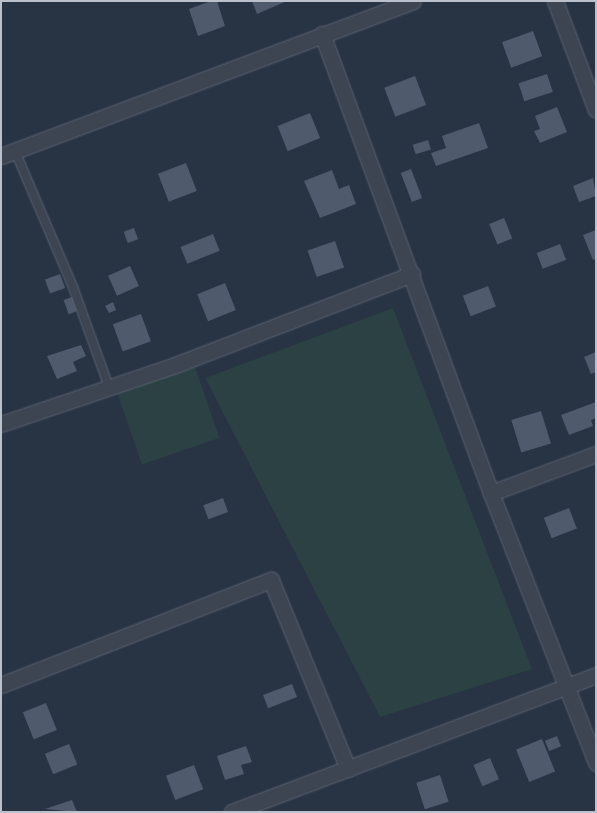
<!DOCTYPE html>
<style>
body{margin:0}
#map{position:relative;width:597px;height:813px;overflow:hidden;background:#283344;font-family:"Alegreya Sans",sans-serif}
div>[style]{position:absolute}
[style*='--x']{left:calc(var(--x)*1px);top:calc(var(--y)*1px);width:calc(var(--w)*1px);rotate:calc(var(--a)*1deg)}
.green>*{inset:0;background:#2b4144;transform-origin:0 0}
.building>*{inset:0;background:#4f5a6c;transform-origin:0 0}
.roads{filter:drop-shadow(0 0 1px #5b6371) drop-shadow(0 0 1px #5b6371)}
.lane>*{height:8px;margin:-4px;padding:0 4px;transform-origin:4px;border-radius:4px;background:#3d4553}
.street>*{height:15px;margin:-7.5px;padding:0 7.5px;transform-origin:7.5px;border-radius:7.5px;background:#3d4553}
span{translate:-50% -50%;white-space:nowrap;text-align:center;line-height:1.15;-webkit-text-stroke:4px #212a39;paint-order:stroke}
.frame{position:absolute;inset:0;border:2px solid #bac1cd;pointer-events:none}
</style>
<div id="map">
<div class="green">
<div style="clip-path:polygon(393px 308px,532px 669px,380px 717px,205px 378px)"></div>
<div style="left:195px;top:367px;width:75px;height:82px;rotate:71deg"></div>
</div>
<div class="building">
<div style="clip-path:polygon(211px 1px,217px 1px,225px 26px,198px 36px,189px 9px)"></div>
<div style="clip-path:polygon(252px 1px,287px 1px,257px 14px)"></div>
<div style="left:533px;top:31px;width:27px;height:33px;rotate:70deg"></div>
<div style="left:547px;top:74px;width:19px;height:30px;rotate:72deg"></div>
<div style="left:415px;top:76px;width:31px;height:33px;rotate:69deg"></div>
<div style="clip-path:polygon(557px 107px,567px 132px,540px 143px,534px 131px,540px 129px,535px 116px)"></div>
<div style="left:310px;top:113px;width:27px;height:35px;rotate:68deg"></div>
<div style="clip-path:polygon(479px 123px,488px 148px,436px 166px,431px 153px,446px 148px,442px 136px)"></div>
<div style="left:428px;top:140px;width:10px;height:16px;rotate:73deg"></div>
<div style="left:186px;top:163px;width:30px;height:30px;rotate:69deg"></div>
<div style="left:411px;top:169px;width:31px;height:11px;rotate:69deg"></div>
<div style="clip-path:polygon(332px 170px,339px 189px,349px 185px,356px 204px,320px 218px,304px 181px)"></div>
<div style="clip-path:polygon(593px 178px,596px 196px,579px 202px,573px 186px)"></div>
<div style="left:504px;top:218px;width:22px;height:16px;rotate:68deg"></div>
<div style="left:134px;top:228px;width:12px;height:11px;rotate:70deg"></div>
<div style="clip-path:polygon(596px 230px,596px 259px,593px 260px,583px 235px)"></div>
<div style="left:213px;top:234px;width:18px;height:35px;rotate:68deg"></div>
<div style="left:335px;top:241px;width:28px;height:29px;rotate:71deg"></div>
<div style="left:560px;top:244px;width:17px;height:25px;rotate:69deg"></div>
<div style="left:130px;top:266px;width:22px;height:24px;rotate:66deg"></div>
<div style="left:60px;top:274px;width:15px;height:16px;rotate:70deg"></div>
<div style="left:225px;top:283px;width:29px;height:30px;rotate:68deg"></div>
<div style="left:488px;top:286px;width:22px;height:27px;rotate:69deg"></div>
<div style="left:72px;top:297px;width:15px;height:9px;rotate:70deg"></div>
<div style="clip-path:polygon(113px 302px,116px 310px,109px 313px,105px 306px)"></div>
<div style="left:141px;top:314px;width:29px;height:30px;rotate:70deg"></div>
<div style="clip-path:polygon(81px 345px,86px 356px,73px 362px,77px 371px,57px 379px,47px 356px)"></div>
<div style="clip-path:polygon(596px 352px,596px 372px,591px 374px,584px 357px)"></div>
<div style="clip-path:polygon(596px 402px,596px 418px,591px 420px,593px 426px,569px 435px,561px 415px)"></div>
<div style="left:541px;top:411px;width:34px;height:31px;rotate:73deg"></div>
<div style="left:223px;top:498px;width:15px;height:21px;rotate:70deg"></div>
<div style="left:569px;top:508px;width:22px;height:27px;rotate:69deg"></div>
<div style="left:292px;top:684px;width:14px;height:31px;rotate:69deg"></div>
<div style="left:46px;top:703px;width:29px;height:25px;rotate:68deg"></div>
<div style="left:557px;top:736px;width:11px;height:13px;rotate:68deg"></div>
<div style="left:542px;top:739px;width:35px;height:28px;rotate:68deg"></div>
<div style="left:69px;top:744px;width:22px;height:26px;rotate:68deg"></div>
<div style="clip-path:polygon(246px 746px,252px 762px,241px 765px,244px 774px,225px 780px,217px 756px)"></div>
<div style="left:490px;top:758px;width:23px;height:18px;rotate:67deg"></div>
<div style="left:194px;top:765px;width:26px;height:30px;rotate:69deg"></div>
<div style="left:440px;top:775px;width:28px;height:25px;rotate:72deg"></div>
<div style="clip-path:polygon(72px 800px,77px 812px,45px 809px)"></div>
</div>
<div class="roads">
<div class="lane">
<div style="--x:15;--y:151;--w:148;--a:66.9"></div>
<div style="--x:73;--y:287;--w:106;--a:70.2"></div>
</div>
<div class="street">
<div style="--x:555;--y:1;--w:116;--a:69.4"></div>
<div style="--x:322;--y:34;--w:489;--a:69.8"></div>
<div style="--x:491;--y:493;--w:290;--a:68.7"></div>
<div style="--x:1;--y:156;--w:440;--a:-20.6"></div>
<div style="--x:1;--y:424;--w:184;--a:-18.7"></div>
<div style="--x:175;--y:365;--w:254;--a:-21"></div>
<div style="--x:491;--y:493;--w:112;--a:-20.4"></div>
<div style="--x:1;--y:685;--w:290;--a:-21.3"></div>
<div style="--x:271;--y:580;--w:204;--a:67.8"></div>
<div style="--x:232;--y:812;--w:389;--a:-20.6"></div>
</div>
</div>
<div class="frame"></div>
</div>
